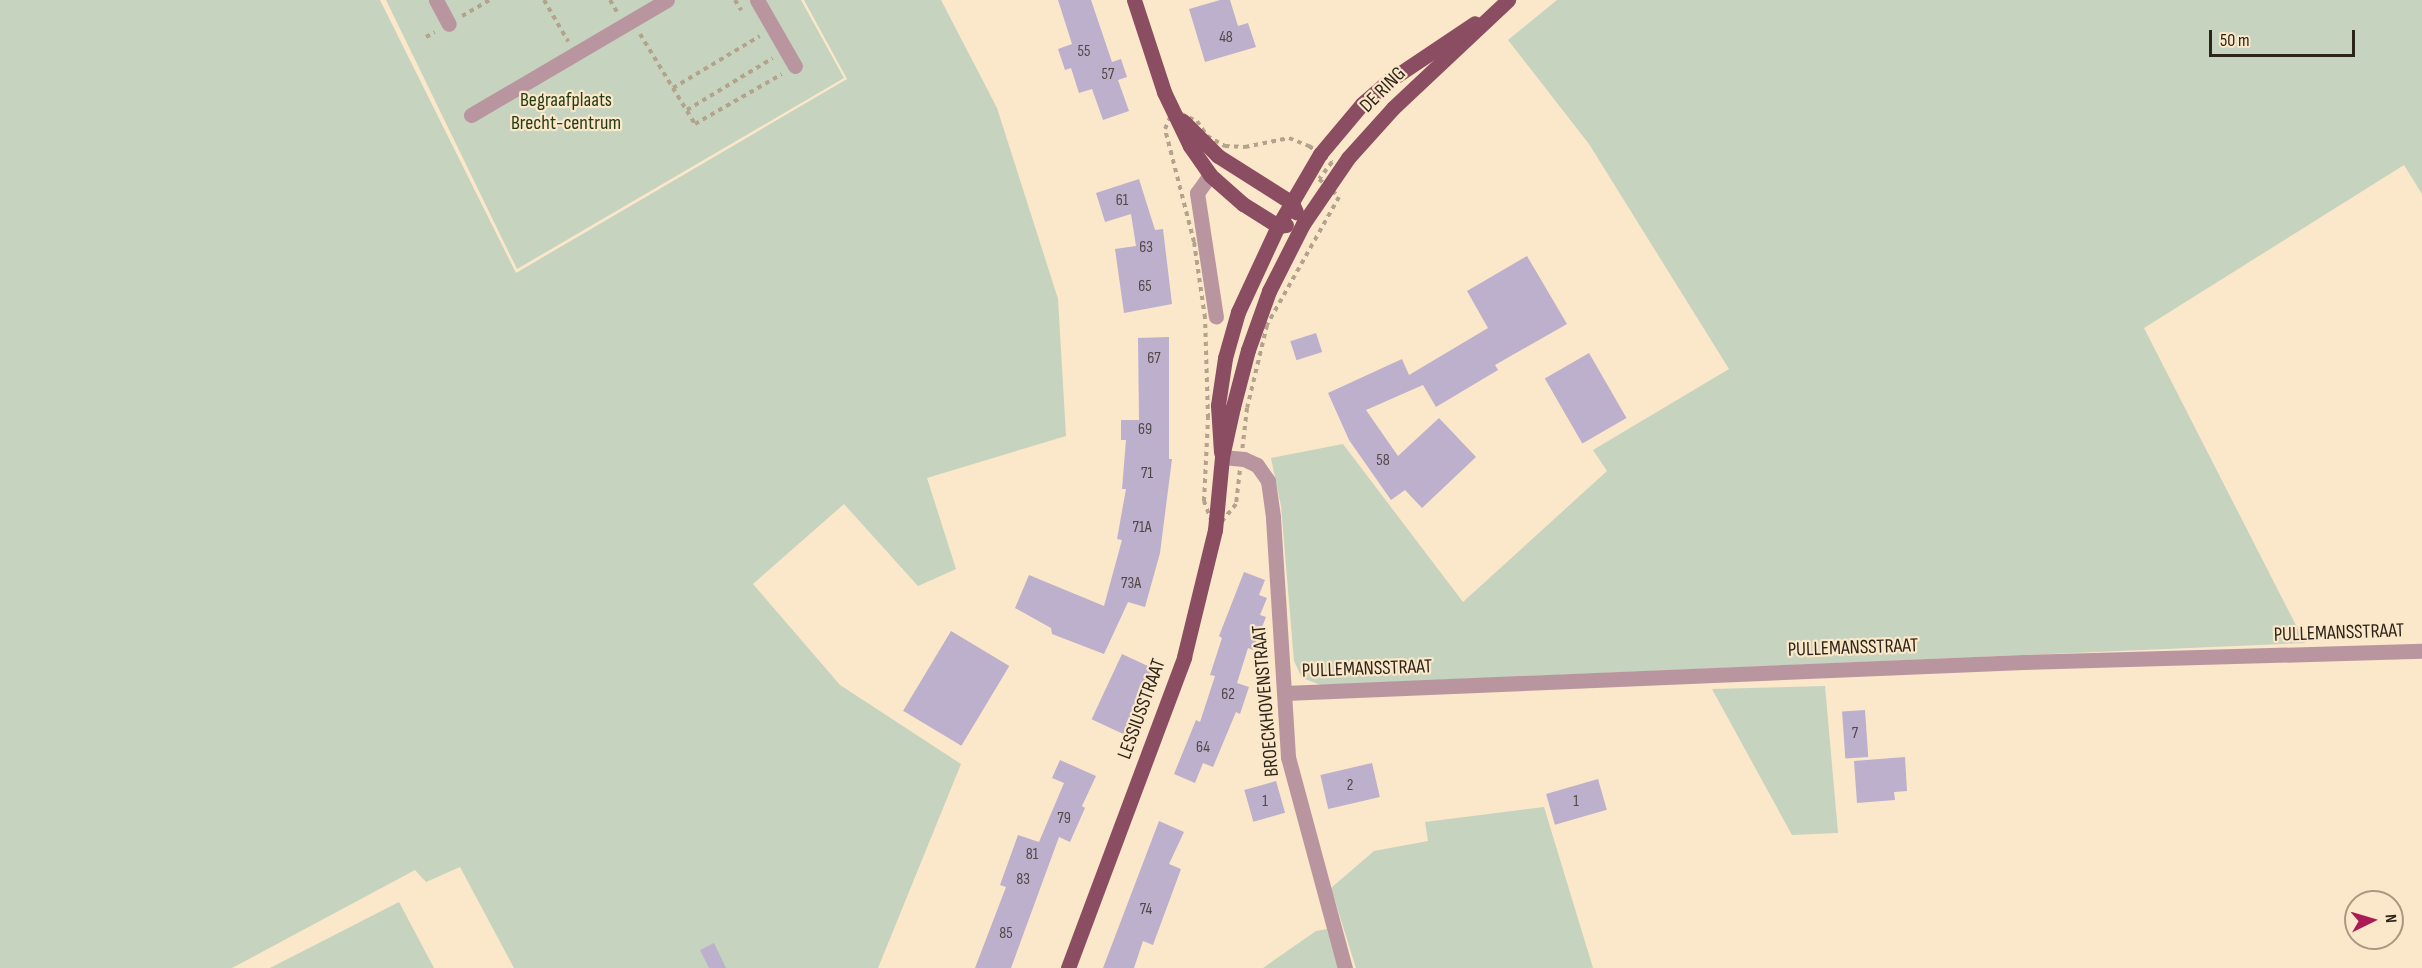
<!DOCTYPE html>
<style>
body{margin:0}
#map{position:relative;width:2422px;height:968px;overflow:hidden;background:#fbe7c9;font-family:"Sofia Sans Condensed",sans-serif}
div>[style]{position:absolute}
[style*='--x']{left:calc(var(--x)*1px);top:calc(var(--y)*1px);width:calc(var(--w)*1px);rotate:calc(var(--a)*1deg)}
.green>*{inset:0;background:#c5d3bf}
.building>*{inset:0;background:#bcb0cc;transform-origin:0 0}
.path>*{height:4px;margin-top:-2px;transform-origin:0;background:repeating-linear-gradient(90deg,#b3a38c 0 4.5px,transparent 0 9px)}
.minor>*{height:15px;margin:-7.5px;padding:0 7.5px;transform-origin:7.5px;border-radius:7.5px;background:#b9959f}
.major>*{height:15px;margin:-7.5px;padding:0 7.5px;transform-origin:7.5px;border-radius:7.5px;background:#8b4d61}
span{translate:-50% -50%;white-space:nowrap;text-align:center;line-height:1.15;-webkit-text-stroke:4.5px #fbe7c9;paint-order:stroke}
.number-label{font-size:16px;color:#514846}
.number-label span{-webkit-text-stroke-width:0}
.street-label{font-size:20px;color:#2d251a}
.park-label{font-size:20px;color:#233d15}
.north{position:absolute;left:2344px;top:890px;width:60px;height:60px;box-sizing:border-box;background:#fbe7c9;border:2px solid #a99983;border-radius:50%;rotate:85deg;font-size:16px;font-weight:700;line-height:24px;text-align:center;color:#2d251a}
.north::after{content:'';display:block;margin:auto;width:21px;height:27px;background:#ab1b56;clip-path:polygon(50% 0,100% 100%,50% 72%,0 100%)}
.scale{position:absolute;left:2209px;top:30px;width:146px;height:27px;box-sizing:border-box;border:3px solid #2d251a;border-top:0;padding-left:8px;font-size:18px;line-height:21px;white-space:nowrap;color:#2d251a;-webkit-text-stroke:4px #fbe7c9;paint-order:stroke}
</style>
<div id="map">
<div class="green">
<div style="clip-path:polygon(0 0,380px 0,516px 273px,847px 79px,804px 0,941px 0,997px 108px,1058px 299px,1066px 436px,927px 478px,956px 569px,918px 586px,844px 504px,753px 584px,840px 685px,961px 764px,878px 968px,514px 968px,460px 867px,426px 882px,415px 870px,232px 968px,0 968px)"></div>
<div style="clip-path:polygon(386px 0,801px 0,844px 78px,517px 269px)"></div>
<div style="clip-path:polygon(1557px 0,2422px 0,2422px 194px,2404px 165px,2144px 328px,2305px 643px,1321px 685px,1302px 678px,1294px 661px,1281px 506px,1271px 458px,1343px 444px,1463px 602px,1607px 471px,1593px 450px,1729px 369px,1589px 144px,1508px 40px)"></div>
<div style="clip-path:polygon(1825px 686px,1838px 833px,1792px 835px,1712px 689px)"></div>
<div style="clip-path:polygon(1544px 807px,1593px 968px,1356px 968px,1331px 888px,1374px 851px,1428px 841px,1425px 822px)"></div>
<div style="clip-path:polygon(399px 902px,434px 968px,270px 968px)"></div>
<div style="clip-path:polygon(1327px 929px,1338px 968px,1263px 968px,1316px 931px)"></div>
</div>
<div class="building">
<div style="clip-path:polygon(1058px 0,1091px 0,1112px 62px,1121px 59px,1127px 77px,1118px 80px,1129px 111px,1103px 120px,1092px 89px,1079px 93px,1071px 68px,1065px 70px,1058px 49px,1072px 44px)"></div>
<div style="clip-path:polygon(1220px 0,1230px 0,1238px 26px,1248px 23px,1256px 47px,1205px 62px,1189px 9px)"></div>
<div style="clip-path:polygon(1139px 179px,1155px 230px,1163px 229px,1172px 304px,1124px 313px,1115px 249px,1136px 246px,1131px 214px,1105px 222px,1096px 193px)"></div>
<div style="clip-path:polygon(1527px 256px,1567px 324px,1495px 365px,1498px 370px,1436px 407px,1423px 385px,1366px 410px,1398px 456px,1439px 418px,1476px 457px,1422px 508px,1405px 490px,1391px 500px,1349px 440px,1328px 393px,1402px 359px,1409px 375px,1488px 328px,1467px 291px)"></div>
<div style="left:1316px;top:333px;width:20px;height:27px;rotate:72deg"></div>
<div style="clip-path:polygon(1169px 337px,1169px 459px,1172px 459px,1160px 553px,1145px 607px,1128px 602px,1104px 654px,1052px 634px,1051px 628px,1015px 608px,1029px 575px,1104px 606px,1122px 540px,1117px 539px,1126px 489px,1122px 489px,1126px 440px,1121px 440px,1121px 420px,1139px 420px,1138px 338px)"></div>
<div style="left:1589px;top:353px;width:75px;height:51px;rotate:60deg"></div>
<div style="clip-path:polygon(1244px 572px,1265px 580px,1259px 595px,1267px 598px,1260px 615px,1266px 617px,1253px 650px,1248px 648px,1237px 683px,1249px 687px,1240px 714px,1236px 712px,1213px 767px,1203px 763px,1195px 783px,1174px 774px,1196px 720px,1200px 722px,1215px 676px,1210px 675px,1222px 638px,1219px 636px)"></div>
<div style="left:951px;top:631px;width:68px;height:93px;rotate:31deg"></div>
<div style="left:1122px;top:654px;width:38px;height:72px;rotate:25deg"></div>
<div style="left:1865px;top:710px;width:47px;height:23px;rotate:86deg"></div>
<div style="clip-path:polygon(1905px 757px,1907px 791px,1894px 792px,1895px 800px,1857px 803px,1854px 761px)"></div>
<div style="clip-path:polygon(1060px 760px,1096px 776px,1082px 806px,1085px 808px,1070px 842px,1059px 837px,1011px 968px,975px 968px,1006px 887px,1000px 885px,1018px 835px,1039px 842px,1064px 783px,1052px 778px)"></div>
<div style="left:1372px;top:763px;width:35px;height:53px;rotate:77deg"></div>
<div style="left:1598px;top:779px;width:32px;height:54px;rotate:74deg"></div>
<div style="left:1276px;top:781px;width:33px;height:33px;rotate:74deg"></div>
<div style="clip-path:polygon(1159px 821px,1184px 832px,1169px 864px,1181px 869px,1153px 945px,1143px 941px,1134px 968px,1103px 968px)"></div>
<div style="clip-path:polygon(714px 943px,726px 968px,709px 968px,700px 950px)"></div>
</div>
<div class="path">
<div style="--x:544;--y:0;--w:48;--a:59.7"></div>
<div style="--x:610;--y:0;--w:14;--a:60"></div>
<div style="--x:735;--y:0;--w:12;--a:59"></div>
<div style="--x:462;--y:16;--w:32;--a:-30"></div>
<div style="--x:640;--y:34;--w:105;--a:58.6"></div>
<div style="--x:695;--y:124;--w:100;--a:-29.9"></div>
<div style="--x:426;--y:37;--w:10;--a:-29"></div>
<div style="--x:673;--y:88;--w:101;--a:-30.9"></div>
<div style="--x:687;--y:110;--w:100;--a:-31.2"></div>
<div style="--x:1173;--y:110;--w:26;--a:25"></div>
<div style="--x:1197;--y:121;--w:18;--a:56"></div>
<div style="--x:1207;--y:136;--w:21;--a:29"></div>
<div style="--x:1225;--y:146;--w:20;--a:3"></div>
<div style="--x:1245;--y:147;--w:45;--a:-11.6"></div>
<div style="--x:1289;--y:138;--w:22;--a:22"></div>
<div style="--x:1309;--y:146;--w:28;--a:35"></div>
<div style="--x:1332;--y:162;--w:21;--a:127"></div>
<div style="--x:1319;--y:179;--w:27;--a:42"></div>
<div style="--x:1339;--y:197;--w:147;--a:119.4"></div>
<div style="--x:1267;--y:325;--w:85;--a:103.5"></div>
<div style="--x:1247;--y:408;--w:97;--a:96.5"></div>
<div style="--x:1236;--y:504;--w:33;--a:129"></div>
<div style="--x:1215;--y:530;--w:31;--a:-111"></div>
<div style="--x:1204;--y:501;--w:83;--a:-87.2"></div>
<div style="--x:1208;--y:418;--w:100;--a:-91.7"></div>
<div style="--x:1205;--y:318;--w:77;--a:-98.2"></div>
<div style="--x:1194;--y:242;--w:117;--a:-104.4"></div>
<div style="--x:1165;--y:129;--w:21;--a:-67"></div>
</div>
<div class="minor">
<div style="--x:436;--y:0;--w:27;--a:62"></div>
<div style="--x:757;--y:0;--w:76;--a:60.1"></div>
<div style="--x:471;--y:115;--w:227;--a:-30.4"></div>
<div style="--x:1210;--y:175;--w:22;--a:126"></div>
<div style="--x:1197;--y:193;--w:125;--a:81.3"></div>
<div style="--x:1222;--y:457;--w:22;--a:5"></div>
<div style="--x:1244;--y:459;--w:14;--a:25"></div>
<div style="--x:1257;--y:465;--w:19;--a:55"></div>
<div style="--x:1268;--y:481;--w:37;--a:82"></div>
<div style="--x:1273;--y:518;--w:239;--a:86.4"></div>
<div style="--x:1288;--y:757;--w:219;--a:74.9"></div>
<div style="--x:1285;--y:693;--w:739;--a:-2.41"></div>
<div style="--x:2023;--y:662;--w:399;--a:-1.6"></div>
</div>
<div class="major">
<div style="--x:1134;--y:0;--w:97;--a:71.9"></div>
<div style="--x:1164;--y:92;--w:60;--a:64.3"></div>
<div style="--x:1190;--y:146;--w:35;--a:55"></div>
<div style="--x:1210;--y:175;--w:44;--a:41.3"></div>
<div style="--x:1243;--y:204;--w:41;--a:32.2"></div>
<div style="--x:1278;--y:226;--w:8;--a:-7"></div>
<div style="--x:1183;--y:121;--w:49;--a:45"></div>
<div style="--x:1218;--y:156;--w:88;--a:32.4"></div>
<div style="--x:1292;--y:203;--w:10;--a:66"></div>
<div style="--x:1221;--y:452;--w:47;--a:-93.7"></div>
<div style="--x:1218;--y:405;--w:48;--a:-81.5"></div>
<div style="--x:1225;--y:358;--w:48;--a:-74.2"></div>
<div style="--x:1238;--y:312;--w:95;--a:-65.1"></div>
<div style="--x:1278;--y:226;--w:83;--a:-59.7"></div>
<div style="--x:1320;--y:154;--w:65;--a:-50"></div>
<div style="--x:1362;--y:104;--w:37;--a:-41"></div>
<div style="--x:1390;--y:80;--w:102;--a:-33.8"></div>
<div style="--x:1068;--y:968;--w:332;--a:-69.5"></div>
<div style="--x:1184;--y:657;--w:131;--a:-76.3"></div>
<div style="--x:1215;--y:530;--w:73;--a:-84.5"></div>
<div style="--x:1222;--y:457;--w:51;--a:-77.6"></div>
<div style="--x:1233;--y:407;--w:59;--a:-75.3"></div>
<div style="--x:1248;--y:350;--w:63;--a:-70.4"></div>
<div style="--x:1269;--y:291;--w:75;--a:-63.1"></div>
<div style="--x:1303;--y:224;--w:80;--a:-55.7"></div>
<div style="--x:1348;--y:158;--w:67;--a:-48"></div>
<div style="--x:1393;--y:108;--w:158;--a:-43.2"></div>
</div>
<div class="number-label">
<span style="left:1226px;top:38px">48</span>
<span style="left:1084px;top:52px">55</span>
<span style="left:1108px;top:75px">57</span>
<span style="left:1122px;top:201px">61</span>
<span style="left:1146px;top:248px">63</span>
<span style="left:1145px;top:287px">65</span>
<span style="left:1154px;top:359px">67</span>
<span style="left:1145px;top:430px">69</span>
<span style="left:1383px;top:461px">58</span>
<span style="left:1147px;top:474px">71</span>
<span style="left:1142px;top:528px">71A</span>
<span style="left:1131px;top:584px">73A</span>
<span style="left:1228px;top:695px">62</span>
<span style="left:1855px;top:734px">7</span>
<span style="left:1203px;top:748px">64</span>
<span style="left:1350px;top:786px">2</span>
<span style="left:1265px;top:802px">1</span>
<span style="left:1576px;top:802px">1</span>
<span style="left:1064px;top:819px">79</span>
<span style="left:1032px;top:855px">81</span>
<span style="left:1023px;top:880px">83</span>
<span style="left:1146px;top:910px">74</span>
<span style="left:1006px;top:934px">85</span>
</div>
<div class="street-label">
<span style="left:1383px;top:90px;rotate:-45deg">DE RING</span>
<span style="left:2339px;top:633px;rotate:-2deg">PULLEMANSSTRAAT</span>
<span style="left:1853px;top:648px;rotate:-2deg">PULLEMANSSTRAAT</span>
<span style="left:1367px;top:669px;rotate:-2deg">PULLEMANSSTRAAT</span>
<span style="left:1266px;top:701px;rotate:-95deg">BROECKHOVENSTRAAT</span>
<span style="left:1142px;top:709px;rotate:-70deg">LESSIUSSTRAAT</span>
</div>
<div class="park-label">
<span style="left:566px;top:112px">Begraafplaats<br>Brecht-centrum</span>
</div>
<div class="north">N</div>
<div class="scale">50 m</div>
</div>
